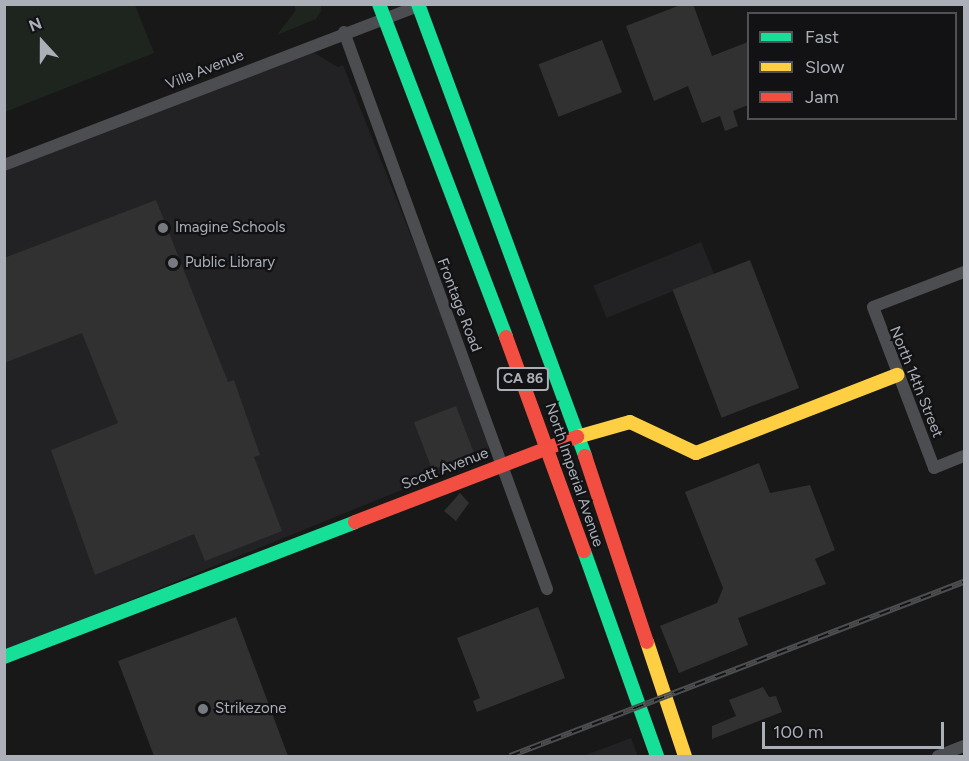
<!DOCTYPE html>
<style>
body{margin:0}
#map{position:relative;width:969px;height:761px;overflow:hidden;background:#181818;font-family:Figtree,sans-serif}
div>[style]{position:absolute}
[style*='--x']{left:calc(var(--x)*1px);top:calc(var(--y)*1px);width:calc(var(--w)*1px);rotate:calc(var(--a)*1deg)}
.built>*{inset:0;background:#222224;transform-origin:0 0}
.green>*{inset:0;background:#1e251f}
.building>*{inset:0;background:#313132;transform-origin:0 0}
.street>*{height:12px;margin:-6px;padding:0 6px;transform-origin:6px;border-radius:6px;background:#4c4d51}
.fast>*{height:14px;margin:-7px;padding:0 7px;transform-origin:7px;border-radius:7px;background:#16e098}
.slow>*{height:14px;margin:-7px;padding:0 7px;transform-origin:7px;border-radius:7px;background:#ffcf43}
.jam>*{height:14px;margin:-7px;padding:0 7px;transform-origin:7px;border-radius:7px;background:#f24e42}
.rail>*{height:6px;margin-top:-3px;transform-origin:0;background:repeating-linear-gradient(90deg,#121214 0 11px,#4c4d4f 0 22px);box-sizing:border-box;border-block:2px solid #4c4d4f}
.dots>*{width:16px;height:16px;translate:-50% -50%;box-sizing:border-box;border:3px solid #121214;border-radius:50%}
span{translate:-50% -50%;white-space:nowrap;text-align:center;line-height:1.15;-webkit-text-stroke:4.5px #121214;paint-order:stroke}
.shield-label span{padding:2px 4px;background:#121214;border:2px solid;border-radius:4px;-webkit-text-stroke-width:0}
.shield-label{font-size:14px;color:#aaafb8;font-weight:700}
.street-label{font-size:15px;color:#aaafb8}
.poi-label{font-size:15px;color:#aaafb8}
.left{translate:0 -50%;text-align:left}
.frame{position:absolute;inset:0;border:6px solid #aaafb8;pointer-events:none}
.legend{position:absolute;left:747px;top:12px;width:210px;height:108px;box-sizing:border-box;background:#121214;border:2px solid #4f5156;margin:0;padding:8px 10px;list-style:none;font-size:18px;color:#aaafb8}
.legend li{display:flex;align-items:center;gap:12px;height:30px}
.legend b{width:30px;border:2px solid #4f5156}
.north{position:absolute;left:12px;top:12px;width:60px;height:60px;-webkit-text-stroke:4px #121214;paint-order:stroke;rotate:339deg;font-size:16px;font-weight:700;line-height:24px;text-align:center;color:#aaafb8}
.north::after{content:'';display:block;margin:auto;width:21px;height:27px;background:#aaafb8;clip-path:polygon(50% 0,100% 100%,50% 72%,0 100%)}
.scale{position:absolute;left:762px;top:722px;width:182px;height:27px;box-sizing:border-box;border:3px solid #aaafb8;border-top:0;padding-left:8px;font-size:18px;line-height:21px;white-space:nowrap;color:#aaafb8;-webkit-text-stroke:4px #121214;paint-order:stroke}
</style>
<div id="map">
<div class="built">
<div style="clip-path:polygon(304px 47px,338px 67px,343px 65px,490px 434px,488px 449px,468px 463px,5px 651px,5px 169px)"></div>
<div style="left:701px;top:242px;width:35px;height:116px;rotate:68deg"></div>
<div style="clip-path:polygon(631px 738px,638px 756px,583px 756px)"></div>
</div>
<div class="green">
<div style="clip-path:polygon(5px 4px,135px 5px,154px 53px,5px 112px)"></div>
<div style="clip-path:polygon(294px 5px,321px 5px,321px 11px,316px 19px,277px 35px,296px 10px)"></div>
</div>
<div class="building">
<div style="clip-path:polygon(683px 4px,693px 4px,712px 56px,748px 42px,748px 105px,733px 111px,738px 126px,725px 131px,720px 116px,702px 123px,688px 86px,654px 101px,626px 26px)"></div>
<div style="left:602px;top:40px;width:56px;height:68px;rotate:69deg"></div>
<div style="clip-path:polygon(156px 200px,228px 382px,234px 380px,260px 455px,254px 457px,282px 531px,205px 561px,194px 534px,95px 575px,51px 450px,118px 423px,82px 333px,4px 363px,4px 258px)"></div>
<div style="left:750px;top:260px;width:137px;height:83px;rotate:69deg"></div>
<div style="left:456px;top:406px;width:51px;height:45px;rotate:69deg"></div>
<div style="clip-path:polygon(759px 463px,770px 493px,810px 485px,835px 550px,815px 559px,826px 584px,738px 618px,748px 645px,679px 673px,660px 626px,717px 603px,723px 588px,685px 492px)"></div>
<div style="clip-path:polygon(460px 493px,469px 503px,456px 521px,444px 511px)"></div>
<div style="clip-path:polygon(538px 607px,565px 678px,477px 712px,473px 701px,480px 698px,457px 638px)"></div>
<div style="clip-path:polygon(236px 617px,288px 756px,154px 756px,118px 661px)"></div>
<div style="clip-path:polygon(763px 687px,769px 697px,776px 696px,782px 712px,712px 739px,712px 726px,736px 716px,729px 700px)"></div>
</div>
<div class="street">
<div style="--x:344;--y:32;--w:593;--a:69.98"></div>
<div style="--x:4;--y:165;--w:443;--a:-21"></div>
<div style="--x:964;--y:272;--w:97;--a:159"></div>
<div style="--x:873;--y:307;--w:172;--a:69.2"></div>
<div style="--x:934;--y:468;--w:32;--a:-22"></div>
<div style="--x:938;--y:756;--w:28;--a:-21"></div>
</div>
<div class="fast">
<div style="--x:379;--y:4;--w:356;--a:69.1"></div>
<div style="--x:418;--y:4;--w:482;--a:69.7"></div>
<div style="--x:584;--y:551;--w:218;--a:70.4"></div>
<div style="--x:4;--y:657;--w:376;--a:-21"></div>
</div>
<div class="slow">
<div style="--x:577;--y:437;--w:55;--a:-15.8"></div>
<div style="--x:630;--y:422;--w:73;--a:25.2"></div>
<div style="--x:696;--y:453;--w:216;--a:-21.2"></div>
<div style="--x:647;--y:642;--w:120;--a:71.6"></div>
</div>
<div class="jam">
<div style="--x:506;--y:337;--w:228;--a:70"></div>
<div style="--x:585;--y:456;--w:196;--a:71.6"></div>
<div style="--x:355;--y:522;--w:238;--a:-21"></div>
</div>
<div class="rail">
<div style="--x:510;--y:756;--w:486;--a:-21"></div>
</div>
<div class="dots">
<div style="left:163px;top:228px;background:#777a80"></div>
<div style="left:173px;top:263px;background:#777a80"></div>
<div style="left:203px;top:709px;background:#777a80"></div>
</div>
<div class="shield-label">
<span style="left:523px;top:379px">CA 86</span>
</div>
<div class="street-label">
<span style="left:205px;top:70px;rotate:-22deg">Villa Avenue</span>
<span style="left:459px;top:305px;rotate:69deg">Frontage Road</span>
<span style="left:916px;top:382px;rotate:68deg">North 14th Street</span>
<span style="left:445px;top:469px;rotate:-21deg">Scott Avenue</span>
<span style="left:574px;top:475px;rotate:71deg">North Imperial Avenue</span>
</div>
<div class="poi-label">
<span class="left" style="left:175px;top:228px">Imagine Schools</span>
<span class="left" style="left:185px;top:263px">Public Library</span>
<span class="left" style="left:215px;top:709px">Strikezone</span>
</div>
<div class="frame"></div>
<ul class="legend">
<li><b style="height:8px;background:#16e098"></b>Fast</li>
<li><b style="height:8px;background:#ffcf43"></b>Slow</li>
<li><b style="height:8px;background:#f24e42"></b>Jam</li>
</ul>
<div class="north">N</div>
<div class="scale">100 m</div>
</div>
